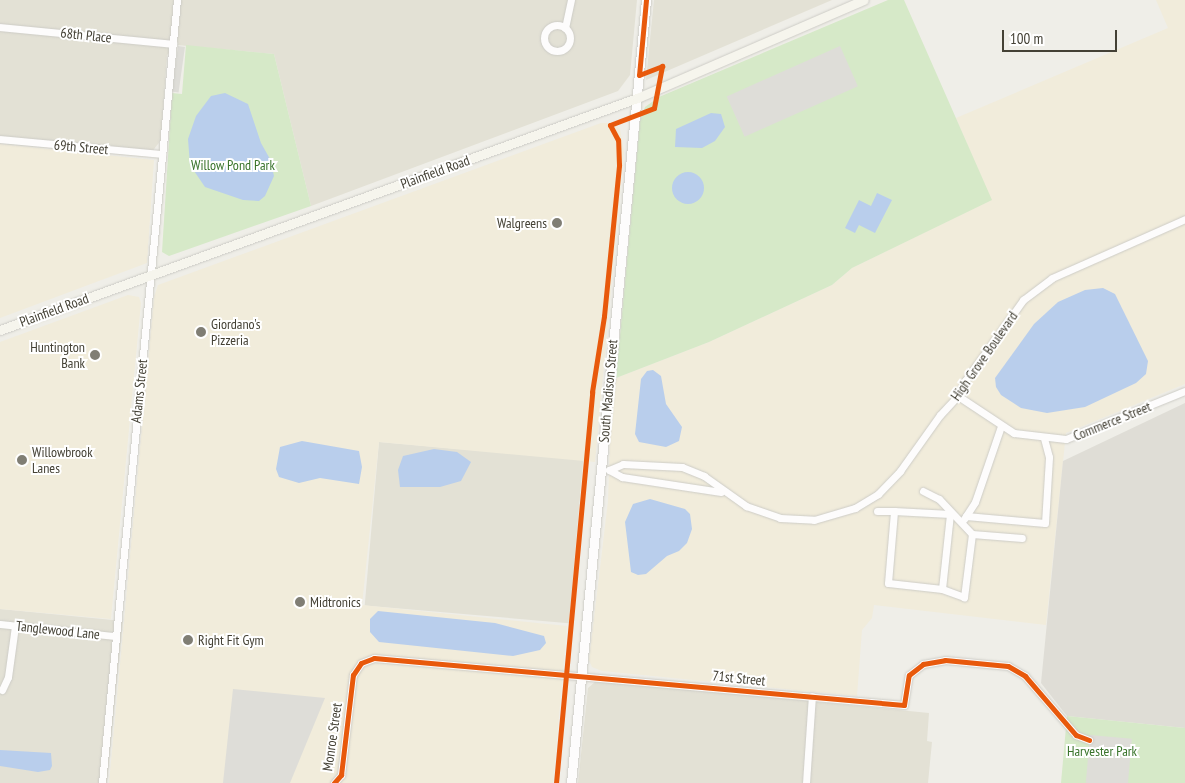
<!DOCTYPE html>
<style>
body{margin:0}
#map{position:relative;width:1185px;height:783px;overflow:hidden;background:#efeee8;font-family:"PT Sans Narrow",sans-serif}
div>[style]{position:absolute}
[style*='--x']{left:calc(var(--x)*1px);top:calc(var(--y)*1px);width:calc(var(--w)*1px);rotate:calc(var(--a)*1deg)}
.residential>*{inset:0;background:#e3e1d5;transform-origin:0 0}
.commercial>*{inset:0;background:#f1ecdb}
.industrial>*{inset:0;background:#dfddd6}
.green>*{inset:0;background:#d6e9c8}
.parking>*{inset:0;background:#deddd8;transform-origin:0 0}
.water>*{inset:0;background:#b9ceec}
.round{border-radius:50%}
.roads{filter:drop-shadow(0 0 1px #cdccc6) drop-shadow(0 0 1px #cdccc6)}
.minor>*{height:7px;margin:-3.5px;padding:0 3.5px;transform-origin:3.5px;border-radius:3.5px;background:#fdfcfc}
.minor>.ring{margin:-3.5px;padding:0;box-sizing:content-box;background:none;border:7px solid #fdfcfc;border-radius:50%}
.tertiary>*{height:9px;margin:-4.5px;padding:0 4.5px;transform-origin:4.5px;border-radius:4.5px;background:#fdfcfc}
.secondary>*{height:9px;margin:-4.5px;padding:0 4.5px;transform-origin:4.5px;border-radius:4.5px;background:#f6f5ed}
.cycleway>*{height:5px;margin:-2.5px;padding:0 2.5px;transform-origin:2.5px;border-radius:2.5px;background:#e8590c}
.dots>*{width:14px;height:14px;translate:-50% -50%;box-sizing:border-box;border:2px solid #fff;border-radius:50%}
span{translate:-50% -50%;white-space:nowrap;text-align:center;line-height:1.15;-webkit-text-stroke:4px #fff;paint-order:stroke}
.street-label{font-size:14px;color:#444135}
.park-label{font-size:14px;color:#38732a}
.poi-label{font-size:14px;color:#444135}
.right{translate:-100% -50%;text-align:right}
.left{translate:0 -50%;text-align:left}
.scale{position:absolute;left:1002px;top:30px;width:115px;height:22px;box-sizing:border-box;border:2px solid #444135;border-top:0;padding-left:6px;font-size:15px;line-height:18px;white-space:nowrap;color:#444135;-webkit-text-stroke:4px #fff;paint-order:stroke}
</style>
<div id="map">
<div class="residential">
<div style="clip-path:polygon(0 0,637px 0,630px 75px,618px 91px,311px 206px,274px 54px,177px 45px,167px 55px,161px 140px,148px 157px,0 144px)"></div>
<div style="clip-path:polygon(654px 0,832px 0,646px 80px)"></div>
<div style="left:379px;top:442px;width:205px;height:164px;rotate:5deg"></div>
<div style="clip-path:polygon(0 609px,123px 621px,107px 783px,0 783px)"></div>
<div style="clip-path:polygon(605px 681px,929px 713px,927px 741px,932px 742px,928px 783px,578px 783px,588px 688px,595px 682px)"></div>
</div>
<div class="commercial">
<div style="clip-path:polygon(1156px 0,1185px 0,1185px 384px,1066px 433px,1046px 625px,874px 605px,872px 618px,862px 630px,857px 696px,602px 671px,592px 667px,589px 660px,608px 501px,610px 441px,616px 378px,709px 342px,832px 285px,852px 268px,991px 200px,956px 118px,1168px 28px)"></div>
<div style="clip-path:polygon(601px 123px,611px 123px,620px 129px,624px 152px,595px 462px,379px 442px,362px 605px,567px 626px,553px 783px,109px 783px,154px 297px,158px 285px)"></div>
<div style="clip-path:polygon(0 144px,154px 160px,147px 263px,0 318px)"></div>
<div style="clip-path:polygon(128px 295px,139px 297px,141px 303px,111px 619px,0 609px,0 342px)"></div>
</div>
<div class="industrial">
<div style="clip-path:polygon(1185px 403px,1185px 728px,1067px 716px,1041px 683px,1063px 461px)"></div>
</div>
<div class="green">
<div style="clip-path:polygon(888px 0,904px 0,992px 200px,852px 268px,832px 285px,709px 342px,616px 378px,640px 121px,645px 107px,659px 97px)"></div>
<div style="clip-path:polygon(186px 45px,274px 54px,311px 206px,169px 256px,162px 252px,172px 93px,182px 94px)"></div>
<div style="clip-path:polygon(1067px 716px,1185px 728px,1185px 783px,1061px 783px)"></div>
</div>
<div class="parking">
<div style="left:178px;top:46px;width:7px;height:46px;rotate:8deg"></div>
<div style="left:840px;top:46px;width:44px;height:124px;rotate:66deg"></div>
<div style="clip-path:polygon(233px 689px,325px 698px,290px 783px,223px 783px)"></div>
<div style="left:1090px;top:735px;width:42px;height:48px;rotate:5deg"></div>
</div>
<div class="water">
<div style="clip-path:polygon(225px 93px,248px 104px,261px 143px,270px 159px,274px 176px,265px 196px,259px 201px,243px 200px,205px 187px,190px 165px,188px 139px,196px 116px,211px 96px)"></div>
<div style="clip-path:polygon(711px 113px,721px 114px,725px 127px,715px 141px,702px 148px,675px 147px,676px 129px)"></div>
<div class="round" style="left:672px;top:172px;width:32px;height:32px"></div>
<div style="clip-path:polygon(877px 193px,892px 200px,875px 233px,859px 225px,855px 233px,845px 228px,859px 200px,871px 206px)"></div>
<div style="clip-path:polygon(1103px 288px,1115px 294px,1148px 361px,1146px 374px,1136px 383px,1085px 407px,1047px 413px,1021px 408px,1001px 395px,996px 387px,995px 378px,1034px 324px,1058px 302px,1085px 290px)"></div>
<div style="clip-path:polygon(653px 370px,661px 376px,666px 404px,682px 427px,679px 441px,666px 447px,639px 442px,635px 434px,641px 379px,647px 371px)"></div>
<div style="clip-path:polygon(302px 441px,359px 451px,362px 467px,359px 484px,320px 478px,299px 483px,279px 477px,276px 469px,280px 447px)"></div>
<div style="clip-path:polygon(434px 449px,457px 452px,471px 462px,461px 481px,440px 487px,400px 487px,398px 470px,403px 456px)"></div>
<div style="clip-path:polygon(650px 499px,685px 509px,690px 514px,692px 529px,687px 543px,679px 551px,667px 556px,646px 574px,638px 575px,631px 572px,625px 522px,633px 504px)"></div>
<div style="clip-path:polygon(378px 611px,495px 623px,544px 636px,546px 643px,540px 650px,513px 656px,379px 642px,370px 632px,370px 619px)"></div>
<div style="clip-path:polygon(0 750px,51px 753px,52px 766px,50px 770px,38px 772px,0 766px)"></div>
</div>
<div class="roads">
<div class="minor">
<div class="ring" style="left:544px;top:25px;width:19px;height:19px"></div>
<div style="--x:0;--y:27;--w:174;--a:5.6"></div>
<div style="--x:565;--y:28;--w:29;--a:-78"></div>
<div style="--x:0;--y:139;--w:163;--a:5.3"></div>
<div style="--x:958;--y:396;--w:67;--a:33.5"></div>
<div style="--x:1014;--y:433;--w:52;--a:6.6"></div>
<div style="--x:1066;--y:439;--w:128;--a:-22"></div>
<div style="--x:609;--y:470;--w:15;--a:-23"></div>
<div style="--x:623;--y:464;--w:59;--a:2.9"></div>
<div style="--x:682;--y:467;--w:24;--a:22"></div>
<div style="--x:704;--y:476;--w:52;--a:35.5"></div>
<div style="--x:746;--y:506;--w:36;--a:19"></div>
<div style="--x:780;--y:518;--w:34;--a:3"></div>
<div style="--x:814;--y:520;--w:43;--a:-16.3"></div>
<div style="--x:855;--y:508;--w:27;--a:-31"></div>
<div style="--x:878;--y:494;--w:32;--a:-46"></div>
<div style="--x:900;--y:471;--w:69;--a:-54.5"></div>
<div style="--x:940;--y:415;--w:26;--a:-47"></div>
<div style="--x:958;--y:396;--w:17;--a:-65"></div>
<div style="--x:965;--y:381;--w:100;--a:-54.4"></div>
<div style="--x:1023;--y:300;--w:36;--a:-37"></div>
<div style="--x:1052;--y:278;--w:145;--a:-23.9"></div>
<div style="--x:609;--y:470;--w:15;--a:28"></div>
<div style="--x:622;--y:477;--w:100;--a:8.6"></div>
<div style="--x:923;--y:491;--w:18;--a:27"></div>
<div style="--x:939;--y:499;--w:48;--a:46.7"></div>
<div style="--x:972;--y:534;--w:64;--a:97.2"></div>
<div style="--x:964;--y:597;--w:23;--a:-160"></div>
<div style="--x:877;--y:511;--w:17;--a:0"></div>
<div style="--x:894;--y:511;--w:56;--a:3.1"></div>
<div style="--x:950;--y:514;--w:75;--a:96.1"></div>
<div style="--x:942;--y:589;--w:54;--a:-173.7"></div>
<div style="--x:888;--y:583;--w:72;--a:-85.2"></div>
<div style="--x:966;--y:516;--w:79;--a:5.1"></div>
<div style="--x:1045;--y:523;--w:66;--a:-86.5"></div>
<div style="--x:1049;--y:457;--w:20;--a:-105"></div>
<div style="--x:964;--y:519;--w:20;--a:-57"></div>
<div style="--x:975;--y:502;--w:80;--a:-71.1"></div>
<div style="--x:972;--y:534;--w:50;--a:4.6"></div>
<div style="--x:0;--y:624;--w:116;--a:6"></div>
<div style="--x:2;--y:690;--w:14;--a:-65"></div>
<div style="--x:8;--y:677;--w:51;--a:-82.2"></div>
<div style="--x:102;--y:783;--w:787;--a:-84.53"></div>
<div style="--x:334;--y:783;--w:11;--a:-49"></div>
<div style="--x:341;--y:775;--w:101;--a:-83.2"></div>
<div style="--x:353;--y:675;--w:14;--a:-56"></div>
<div style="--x:361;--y:663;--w:14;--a:-21"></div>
<div style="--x:374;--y:658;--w:532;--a:5.07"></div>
<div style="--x:904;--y:705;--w:30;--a:-81"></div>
<div style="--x:909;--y:675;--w:18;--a:-38"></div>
<div style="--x:923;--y:664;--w:22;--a:-10"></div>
<div style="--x:945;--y:660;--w:63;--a:5.4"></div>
<div style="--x:1008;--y:666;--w:20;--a:30"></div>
<div style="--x:1025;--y:676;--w:78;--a:49.2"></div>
<div style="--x:1076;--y:735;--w:14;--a:21"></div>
<div style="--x:806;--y:783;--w:87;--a:-86.1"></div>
</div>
<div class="tertiary">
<div style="--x:571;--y:783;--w:787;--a:-84.53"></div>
</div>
<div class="secondary">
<div style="--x:0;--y:330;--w:678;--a:-20.01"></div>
<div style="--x:637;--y:98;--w:247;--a:-23.4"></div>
</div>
</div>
<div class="cycleway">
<div style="--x:646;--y:0;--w:75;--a:95.3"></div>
<div style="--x:639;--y:75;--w:25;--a:-21"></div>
<div style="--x:334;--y:783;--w:11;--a:-49"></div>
<div style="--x:341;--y:775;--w:101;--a:-83.2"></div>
<div style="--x:353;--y:675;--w:14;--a:-56"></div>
<div style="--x:361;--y:663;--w:14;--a:-21"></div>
<div style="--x:374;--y:658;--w:532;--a:5.07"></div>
<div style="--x:904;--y:705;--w:30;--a:-81"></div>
<div style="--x:909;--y:675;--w:18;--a:-38"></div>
<div style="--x:923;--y:664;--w:22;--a:-10"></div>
<div style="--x:945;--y:660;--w:63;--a:5.4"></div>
<div style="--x:1008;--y:666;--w:20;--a:30"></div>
<div style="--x:1025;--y:676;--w:78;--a:49.2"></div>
<div style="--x:1076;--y:735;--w:14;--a:21"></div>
<div style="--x:556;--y:783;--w:393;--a:-84.7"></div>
<div style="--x:592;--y:392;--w:77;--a:-81"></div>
<div style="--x:604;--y:316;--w:152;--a:-84.3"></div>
<div style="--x:619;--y:165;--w:25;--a:-92"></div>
<div style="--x:618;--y:140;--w:17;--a:-118"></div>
<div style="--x:610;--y:125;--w:47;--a:-21.1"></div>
<div style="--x:654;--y:108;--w:43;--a:-79.2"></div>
</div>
<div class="dots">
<div style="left:557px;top:223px;background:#807e74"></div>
<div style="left:201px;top:332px;background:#807e74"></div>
<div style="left:95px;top:355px;background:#807e74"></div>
<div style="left:22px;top:460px;background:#807e74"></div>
<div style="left:300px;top:602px;background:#807e74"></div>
<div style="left:188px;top:640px;background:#807e74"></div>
</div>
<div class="street-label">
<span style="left:86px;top:35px;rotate:6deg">68th Place</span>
<span style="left:81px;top:147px;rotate:5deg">69th Street</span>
<span style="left:435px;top:172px;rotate:-20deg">Plainfield Road</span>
<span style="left:54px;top:310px;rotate:-20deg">Plainfield Road</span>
<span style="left:984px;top:356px;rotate:-55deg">High Grove Boulevard</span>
<span style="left:139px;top:391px;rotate:-84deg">Adams Street</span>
<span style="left:608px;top:391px;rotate:-85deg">South Madison Street</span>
<span style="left:1112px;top:421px;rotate:-22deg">Commerce Street</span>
<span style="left:58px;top:630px;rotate:6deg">Tanglewood Lane</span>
<span style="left:739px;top:678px;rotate:6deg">71st Street</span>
<span style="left:332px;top:737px;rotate:-82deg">Monroe Street</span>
</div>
<div class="park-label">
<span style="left:233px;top:165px">Willow Pond Park</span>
<span style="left:1102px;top:751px">Harvester Park</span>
</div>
<div class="poi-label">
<span class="right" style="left:547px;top:223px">Walgreens</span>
<span class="left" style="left:211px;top:332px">Giordano's<br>Pizzeria</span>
<span class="right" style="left:85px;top:355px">Huntington<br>Bank</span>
<span class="left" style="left:32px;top:460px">Willowbrook<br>Lanes</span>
<span class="left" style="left:310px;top:602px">Midtronics</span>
<span class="left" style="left:198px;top:640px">Right Fit Gym</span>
</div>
<div class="scale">100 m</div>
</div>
